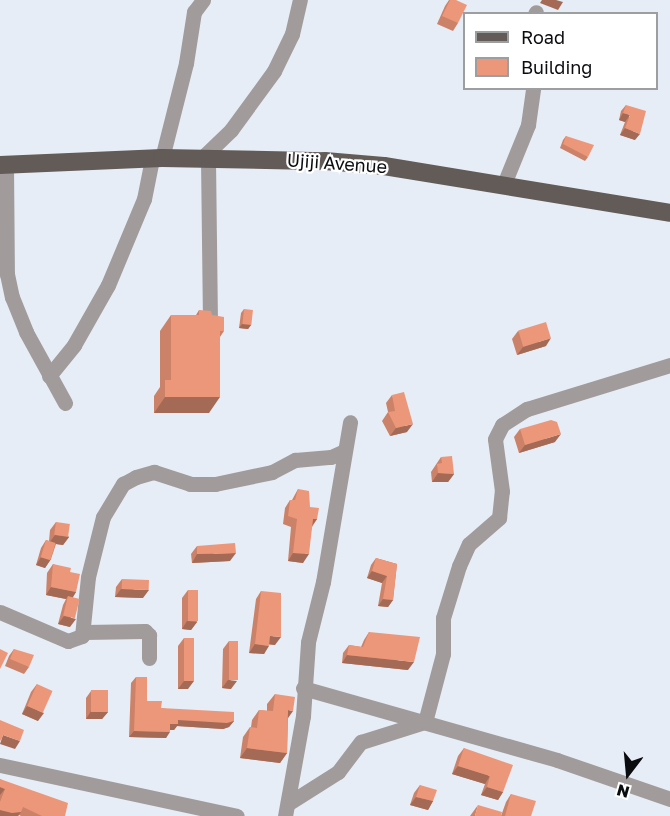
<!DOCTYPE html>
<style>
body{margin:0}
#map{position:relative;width:670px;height:816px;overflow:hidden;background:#e7edf6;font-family:"Golos Text",sans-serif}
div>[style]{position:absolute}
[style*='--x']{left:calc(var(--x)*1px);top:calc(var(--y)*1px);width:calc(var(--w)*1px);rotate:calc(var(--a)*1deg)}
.minor>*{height:15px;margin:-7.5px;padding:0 7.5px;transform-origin:7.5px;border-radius:7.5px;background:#a19c9b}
.major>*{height:18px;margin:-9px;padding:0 9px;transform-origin:9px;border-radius:9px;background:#635b58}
.wall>*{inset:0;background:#cb8268}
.shaded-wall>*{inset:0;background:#a56a55}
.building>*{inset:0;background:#ec9779;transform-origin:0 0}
span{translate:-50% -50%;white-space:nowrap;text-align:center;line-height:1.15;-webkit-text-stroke:4.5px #fff;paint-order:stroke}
.street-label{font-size:18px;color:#0b0c0f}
.legend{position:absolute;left:463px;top:12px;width:195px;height:78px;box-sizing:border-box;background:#fff;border:2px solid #9d9e9f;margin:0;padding:8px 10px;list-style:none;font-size:18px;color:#0b0c0f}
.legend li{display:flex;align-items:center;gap:12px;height:30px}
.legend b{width:30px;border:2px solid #9d9e9f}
.north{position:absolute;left:598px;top:744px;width:60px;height:60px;-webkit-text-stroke:4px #fff;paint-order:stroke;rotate:196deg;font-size:16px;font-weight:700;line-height:24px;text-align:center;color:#0b0c0f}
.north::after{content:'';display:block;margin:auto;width:21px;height:27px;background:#0b0c0f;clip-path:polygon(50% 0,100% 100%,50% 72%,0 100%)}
</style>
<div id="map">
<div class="minor">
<div style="--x:535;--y:14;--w:2;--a:-63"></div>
<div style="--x:162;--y:158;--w:98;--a:-75.8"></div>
<div style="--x:186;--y:63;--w:52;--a:-81.1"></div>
<div style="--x:194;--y:12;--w:15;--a:-53"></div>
<div style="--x:201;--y:159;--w:42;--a:-44"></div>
<div style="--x:231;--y:130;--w:73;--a:-53.9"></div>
<div style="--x:274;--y:71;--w:41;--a:-64.1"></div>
<div style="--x:292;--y:34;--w:35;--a:-77"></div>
<div style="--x:208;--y:159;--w:165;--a:89.3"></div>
<div style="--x:6;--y:165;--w:109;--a:89.5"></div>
<div style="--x:7;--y:274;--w:24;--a:78"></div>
<div style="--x:12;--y:297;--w:38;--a:68"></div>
<div style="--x:26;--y:332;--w:81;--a:61.2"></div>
<div style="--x:504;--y:184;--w:64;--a:-67.9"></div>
<div style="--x:528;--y:125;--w:37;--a:-82"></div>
<div style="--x:49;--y:376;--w:40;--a:-51"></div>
<div style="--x:74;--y:345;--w:69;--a:-60.5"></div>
<div style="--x:108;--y:285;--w:93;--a:-67.3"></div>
<div style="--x:144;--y:199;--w:41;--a:-78.7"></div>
<div style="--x:0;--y:612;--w:74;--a:23.1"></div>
<div style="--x:68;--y:641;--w:15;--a:-20"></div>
<div style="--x:82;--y:636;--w:59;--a:-84.2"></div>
<div style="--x:88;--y:577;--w:62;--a:-76"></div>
<div style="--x:103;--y:517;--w:39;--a:-59"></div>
<div style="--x:123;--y:484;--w:15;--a:-28"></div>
<div style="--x:136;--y:477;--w:19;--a:-16"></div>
<div style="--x:154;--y:472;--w:38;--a:18"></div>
<div style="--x:190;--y:484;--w:25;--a:0"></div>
<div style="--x:215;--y:484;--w:58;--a:-11.9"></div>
<div style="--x:272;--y:472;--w:26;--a:-28"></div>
<div style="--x:295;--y:460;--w:36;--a:-5"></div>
<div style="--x:331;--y:457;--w:12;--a:-24"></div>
<div style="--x:85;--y:632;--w:60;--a:-1"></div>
<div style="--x:145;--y:631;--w:6;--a:45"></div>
<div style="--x:149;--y:635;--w:23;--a:90"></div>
<div style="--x:303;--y:688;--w:264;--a:15.8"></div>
<div style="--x:557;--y:760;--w:120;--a:19"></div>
<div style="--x:0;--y:765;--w:242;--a:12.1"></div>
<div style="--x:289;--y:803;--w:58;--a:-32.3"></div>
<div style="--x:338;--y:772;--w:38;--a:-53"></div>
<div style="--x:361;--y:742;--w:67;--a:-17.4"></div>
<div style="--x:425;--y:722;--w:70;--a:-75.2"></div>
<div style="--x:443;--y:654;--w:36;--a:-90"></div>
<div style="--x:443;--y:618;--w:54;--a:-72.9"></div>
<div style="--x:459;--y:566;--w:24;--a:-66"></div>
<div style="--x:469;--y:544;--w:40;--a:-41"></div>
<div style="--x:499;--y:518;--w:27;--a:-84"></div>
<div style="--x:502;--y:491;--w:52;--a:-97.7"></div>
<div style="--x:495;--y:439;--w:16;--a:-63"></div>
<div style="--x:502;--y:425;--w:30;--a:-33"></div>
<div style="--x:527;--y:409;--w:150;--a:-17.1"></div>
<div style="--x:285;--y:816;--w:102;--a:-79.8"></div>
<div style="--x:303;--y:716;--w:74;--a:-86.1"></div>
<div style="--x:308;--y:642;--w:62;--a:-76"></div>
<div style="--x:323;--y:582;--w:162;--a:-80.4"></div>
</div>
<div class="major">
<div style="--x:0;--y:165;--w:162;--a:-2.5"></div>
<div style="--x:162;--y:158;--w:163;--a:1.1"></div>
<div style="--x:325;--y:161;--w:59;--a:4.8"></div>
<div style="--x:384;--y:166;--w:290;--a:9.3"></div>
</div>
<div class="wall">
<div style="clip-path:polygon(449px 0,456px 0,458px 23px,453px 31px,437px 24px,445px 6px)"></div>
<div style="clip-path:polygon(626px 105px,635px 140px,620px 135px,625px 122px,619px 120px,621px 111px)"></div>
<div style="clip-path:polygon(566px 136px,588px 157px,585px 161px,560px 148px,563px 140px)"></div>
<div style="clip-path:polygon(244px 309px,251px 325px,248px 329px,239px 328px,241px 313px)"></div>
<div style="clip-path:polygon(199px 310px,212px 315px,224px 331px,220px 337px,209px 413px,154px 413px,154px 396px,160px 387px,160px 331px,171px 315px,196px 315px)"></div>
<div style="clip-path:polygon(518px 331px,546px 346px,517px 355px,512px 339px)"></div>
<div style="clip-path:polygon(392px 395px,407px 432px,390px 436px,382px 421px,388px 412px,386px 403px)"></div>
<div style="clip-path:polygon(520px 429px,555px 442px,519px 453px,514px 437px)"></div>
<div style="clip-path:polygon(441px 457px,454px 474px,448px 482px,432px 482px,431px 472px)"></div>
<div style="clip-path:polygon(298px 489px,317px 519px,312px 527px,303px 563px,288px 561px,291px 527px,283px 524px,285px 508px,290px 500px,292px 500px)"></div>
<div style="clip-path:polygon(56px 522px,69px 537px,63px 545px,56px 544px,51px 559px,45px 568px,36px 565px,41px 548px,46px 540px,49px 541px,50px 530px)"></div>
<div style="clip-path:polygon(197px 546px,230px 561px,192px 563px,191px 554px)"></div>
<div style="clip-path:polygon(376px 558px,397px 564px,393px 600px,388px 607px,378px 606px,382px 583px,367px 578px,371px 565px)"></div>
<div style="clip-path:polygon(53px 564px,70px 572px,76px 592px,73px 597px,70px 627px,58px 624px,63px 605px,66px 599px,46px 595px,47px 573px)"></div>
<div style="clip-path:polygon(122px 579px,143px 598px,115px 597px,116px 587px)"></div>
<div style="clip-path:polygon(188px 590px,197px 622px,191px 630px,182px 629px,182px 598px)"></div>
<div style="clip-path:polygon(261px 591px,275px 645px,269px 644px,264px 654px,249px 653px,256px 599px)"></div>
<div style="clip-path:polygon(369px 632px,408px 670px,342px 663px,343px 653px,349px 645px,361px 647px,364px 640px)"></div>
<div style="clip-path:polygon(184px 638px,188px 689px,178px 689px,178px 646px)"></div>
<div style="clip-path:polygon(229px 641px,231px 689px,222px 688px,223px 649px)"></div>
<div style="clip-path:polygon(14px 649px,29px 667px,24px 674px,5px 666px,9px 656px)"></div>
<div style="clip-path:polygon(136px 677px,147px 701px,161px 708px,234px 721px,229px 727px,223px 729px,177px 726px,174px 730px,170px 730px,166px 738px,129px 737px,131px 683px)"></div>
<div style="clip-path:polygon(37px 684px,38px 721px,22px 714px,31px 692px)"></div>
<div style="clip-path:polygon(91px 691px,108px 712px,102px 719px,86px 719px,86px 698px)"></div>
<div style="clip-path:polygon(275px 694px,288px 718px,287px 753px,280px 763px,240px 758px,243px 737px,250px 727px,251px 727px,252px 720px,259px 710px,267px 711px,267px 704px)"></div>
<div style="clip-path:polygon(464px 748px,503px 792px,498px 800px,481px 795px,485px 784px,452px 774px,458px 756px)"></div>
<div style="clip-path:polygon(0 779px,65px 816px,21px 816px,19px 815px,18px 816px,0 816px)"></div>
<div style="clip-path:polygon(420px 785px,433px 801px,428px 810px,410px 805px,414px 793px)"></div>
<div style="clip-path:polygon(511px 794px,531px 816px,501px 816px,506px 802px)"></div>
<div style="clip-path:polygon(478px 805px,475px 816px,470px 816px)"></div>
</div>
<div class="shaded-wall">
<div style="clip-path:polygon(542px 0,556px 0,563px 2px,558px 10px,540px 3px)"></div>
<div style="clip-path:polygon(623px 113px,630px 115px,625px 122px,619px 120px)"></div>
<div style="clip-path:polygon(625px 128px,640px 134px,635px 140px,620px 135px)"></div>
<div style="clip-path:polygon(242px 324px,251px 325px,248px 329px,239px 328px)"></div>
<div style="clip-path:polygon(551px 338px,546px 346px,517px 355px,523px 347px)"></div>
<div style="clip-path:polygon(165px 397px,220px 397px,209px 413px,154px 413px)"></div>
<div style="clip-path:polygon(413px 424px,407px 432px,390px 436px,396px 428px)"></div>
<div style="clip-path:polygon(561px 434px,555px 442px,519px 453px,525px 445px)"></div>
<div style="clip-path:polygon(438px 473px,454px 474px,448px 482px,432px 482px)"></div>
<div style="clip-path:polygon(313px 519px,317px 519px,311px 527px)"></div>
<div style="clip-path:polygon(55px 535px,69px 537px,63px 545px,49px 543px)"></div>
<div style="clip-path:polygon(236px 553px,230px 561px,192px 563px,197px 554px)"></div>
<div style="clip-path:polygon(293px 553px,309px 554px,303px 563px,288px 561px)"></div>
<div style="clip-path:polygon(41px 557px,51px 559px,45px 568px,36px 565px)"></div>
<div style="clip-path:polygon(372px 571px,387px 576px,382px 583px,367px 578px)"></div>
<div style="clip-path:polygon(51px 587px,76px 592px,71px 600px,68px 596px,66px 599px,46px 595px)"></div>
<div style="clip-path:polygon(121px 589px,149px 590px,143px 598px,115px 597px)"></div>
<div style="clip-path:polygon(383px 599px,393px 600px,388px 607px,378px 606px)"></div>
<div style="clip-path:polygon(64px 616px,76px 619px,70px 627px,58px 624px)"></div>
<div style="clip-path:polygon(187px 621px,197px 622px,191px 630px,182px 629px)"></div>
<div style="clip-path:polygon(270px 636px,281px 637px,275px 645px,265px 644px)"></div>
<div style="clip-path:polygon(255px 644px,269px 646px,264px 654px,249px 653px)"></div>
<div style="clip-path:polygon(347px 655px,414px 662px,408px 670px,342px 663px)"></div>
<div style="clip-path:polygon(228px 680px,237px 681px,231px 689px,222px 688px)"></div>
<div style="clip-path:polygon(184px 681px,194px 681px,188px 689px,178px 689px)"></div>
<div style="clip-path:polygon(27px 706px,44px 713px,38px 721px,22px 714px)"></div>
<div style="clip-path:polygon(288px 710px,293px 711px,286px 721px)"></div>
<div style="clip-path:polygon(91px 711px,108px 712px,102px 719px,86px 719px)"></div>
<div style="clip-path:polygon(178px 720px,234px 721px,229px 727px,223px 729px,177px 726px,174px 730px,166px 730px,170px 724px)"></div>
<div style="clip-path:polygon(134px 731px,170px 732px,166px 738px,129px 737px)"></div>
<div style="clip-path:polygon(3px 735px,20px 741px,15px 749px,0 744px)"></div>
<div style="clip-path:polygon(247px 748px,287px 753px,280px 763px,240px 758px)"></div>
<div style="clip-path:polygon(458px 766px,490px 776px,485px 784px,452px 774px)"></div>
<div style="clip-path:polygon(0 787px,5px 789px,0 795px)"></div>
<div style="clip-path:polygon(487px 787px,503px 792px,498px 800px,481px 795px)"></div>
<div style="clip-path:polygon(416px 797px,433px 801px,428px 810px,410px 805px)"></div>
<div style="clip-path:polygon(0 810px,21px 812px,18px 816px,0 816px)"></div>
</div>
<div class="building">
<div style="clip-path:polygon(450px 0,456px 0,467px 5px,458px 23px,442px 16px)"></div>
<div style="clip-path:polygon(626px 105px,646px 111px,640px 134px,625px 128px,630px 115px,623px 113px)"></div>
<div style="clip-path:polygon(566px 136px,594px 145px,588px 157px,563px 144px)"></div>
<div style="left:244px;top:309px;width:9px;height:15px;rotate:6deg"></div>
<div style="clip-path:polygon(199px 310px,211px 311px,212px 315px,224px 317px,224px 331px,220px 331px,220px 397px,165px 397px,165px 380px,171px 380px,171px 315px,199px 315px)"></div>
<div style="left:546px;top:322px;width:17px;height:29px;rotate:73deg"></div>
<div style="clip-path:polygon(404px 392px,413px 424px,396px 428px,388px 412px,395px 411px,392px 395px)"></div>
<div style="clip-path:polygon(551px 420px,557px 422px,561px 434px,525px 445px,520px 429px)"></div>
<div style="clip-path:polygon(452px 456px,454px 474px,438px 473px,437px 464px,442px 463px,441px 457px)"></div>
<div style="clip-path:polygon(298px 489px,309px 491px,310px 507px,319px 508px,317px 519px,313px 519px,309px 554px,293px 553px,297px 519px,288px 516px,290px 500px,295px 500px)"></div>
<div style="left:56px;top:522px;width:14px;height:13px;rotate:8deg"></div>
<div style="left:46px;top:540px;width:10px;height:18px;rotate:17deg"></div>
<div style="clip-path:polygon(235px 543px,236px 553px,197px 554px,197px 546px)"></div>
<div style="clip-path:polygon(376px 558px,397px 564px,393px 600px,383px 599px,387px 576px,372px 571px)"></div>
<div style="clip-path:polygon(53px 564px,71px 568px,70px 572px,80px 574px,76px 592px,51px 587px)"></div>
<div style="left:122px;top:579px;width:27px;height:10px;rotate:2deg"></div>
<div style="left:188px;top:590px;width:10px;height:31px"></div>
<div style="clip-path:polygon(261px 591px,281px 593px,281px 637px,270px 636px,269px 646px,255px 644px)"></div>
<div style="left:68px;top:596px;width:12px;height:20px;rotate:14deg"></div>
<div style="clip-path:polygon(369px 632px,420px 637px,414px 662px,347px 655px,349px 645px,363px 647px)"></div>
<div style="left:184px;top:638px;width:10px;height:43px"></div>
<div style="left:229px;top:641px;width:9px;height:39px"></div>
<div style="clip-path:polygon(0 649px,8px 653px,0 669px)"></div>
<div style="clip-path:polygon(14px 649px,34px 655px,29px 667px,10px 659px)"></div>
<div style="clip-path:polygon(136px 677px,147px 677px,147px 701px,162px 701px,161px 708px,234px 712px,234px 721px,227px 723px,178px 720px,178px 724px,170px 724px,170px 732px,134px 731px)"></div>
<div style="left:37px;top:684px;width:17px;height:24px;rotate:24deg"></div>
<div style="left:108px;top:690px;width:22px;height:17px;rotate:90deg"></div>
<div style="clip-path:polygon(275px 694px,295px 697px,293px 711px,288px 710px,287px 753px,247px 748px,250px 727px,257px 728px,259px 710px,273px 711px)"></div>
<div style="clip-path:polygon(0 720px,24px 730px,20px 741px,3px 735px,1px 741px,0 740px)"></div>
<div style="clip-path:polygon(464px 748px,513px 765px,503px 792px,487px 787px,490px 776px,458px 766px)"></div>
<div style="clip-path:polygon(0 779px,68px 803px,65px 816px,42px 816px,23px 807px,21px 812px,12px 813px,0 810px,0 802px,5px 789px,0 787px)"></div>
<div style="clip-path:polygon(420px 785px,437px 790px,433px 801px,416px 797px)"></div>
<div style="clip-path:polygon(511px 794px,536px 801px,531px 816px,505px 816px)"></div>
<div style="clip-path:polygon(478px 805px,502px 812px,501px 816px,475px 816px)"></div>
</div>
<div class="street-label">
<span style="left:337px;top:163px;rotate:4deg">Ujiji Avenue</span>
</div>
<ul class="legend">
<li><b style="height:8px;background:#635b58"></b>Road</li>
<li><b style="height:16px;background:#ec9779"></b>Building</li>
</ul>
<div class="north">N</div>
</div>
